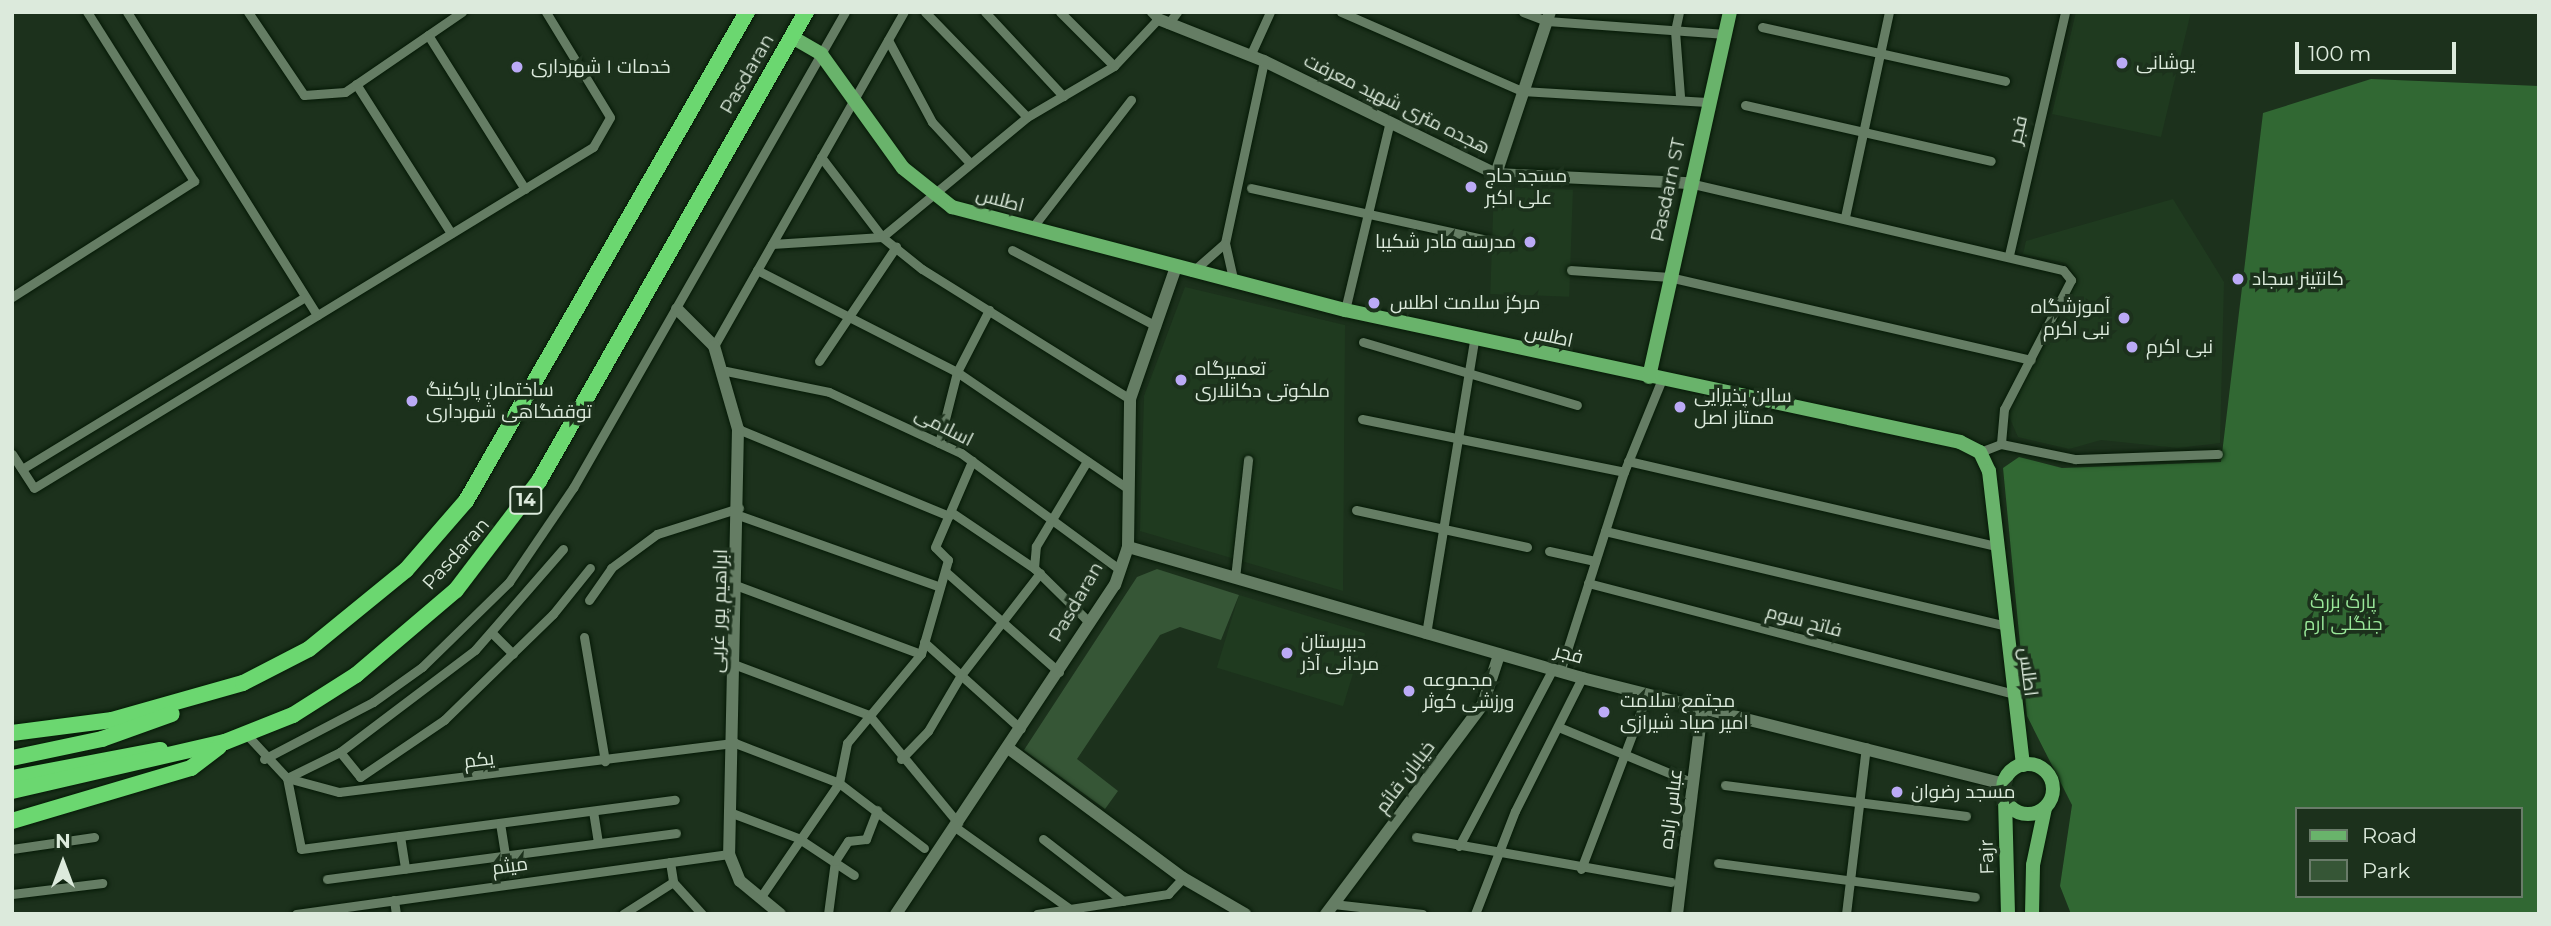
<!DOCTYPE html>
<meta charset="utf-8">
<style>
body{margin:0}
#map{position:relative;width:2551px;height:926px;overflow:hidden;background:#1c311c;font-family:Montserrat,Cairo,sans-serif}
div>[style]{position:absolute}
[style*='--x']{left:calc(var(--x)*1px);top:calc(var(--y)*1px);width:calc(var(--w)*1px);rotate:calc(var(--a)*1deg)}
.built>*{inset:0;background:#1f3a1f;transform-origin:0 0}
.green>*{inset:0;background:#365636}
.forest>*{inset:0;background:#316833}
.roads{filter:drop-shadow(0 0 2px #051906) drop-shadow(0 0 2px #051906)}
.street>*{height:9px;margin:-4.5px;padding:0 4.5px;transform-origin:4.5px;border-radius:4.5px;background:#657d64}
.secondary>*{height:12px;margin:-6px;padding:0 6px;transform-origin:6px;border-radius:6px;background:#657d64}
.primary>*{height:14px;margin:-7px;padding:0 7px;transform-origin:7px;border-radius:7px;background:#69b36b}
.primary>.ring{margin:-7px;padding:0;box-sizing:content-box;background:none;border:14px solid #69b36b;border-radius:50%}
.highway>*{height:16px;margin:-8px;padding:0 8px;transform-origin:8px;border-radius:8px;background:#6bd770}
.dots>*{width:19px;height:19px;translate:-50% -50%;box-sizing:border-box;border:4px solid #1c311c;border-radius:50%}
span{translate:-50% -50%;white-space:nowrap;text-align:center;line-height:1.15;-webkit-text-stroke:7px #1c311c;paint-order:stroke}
.shield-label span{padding:2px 5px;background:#1c311c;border:2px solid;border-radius:5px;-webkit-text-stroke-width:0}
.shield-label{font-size:18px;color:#dceadc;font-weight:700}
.poi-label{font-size:19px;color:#dceadc}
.left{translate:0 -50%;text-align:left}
.right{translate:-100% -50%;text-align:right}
.street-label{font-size:19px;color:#dceadc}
.park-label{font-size:19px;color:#99e799}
.frame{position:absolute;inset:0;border:14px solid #dceadc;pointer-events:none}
.legend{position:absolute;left:2295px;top:807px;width:228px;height:91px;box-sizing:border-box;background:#1c311c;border:2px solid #697b69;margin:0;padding:9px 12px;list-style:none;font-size:21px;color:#dceadc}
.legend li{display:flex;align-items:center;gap:14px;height:35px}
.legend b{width:35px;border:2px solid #697b69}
.north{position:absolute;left:28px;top:828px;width:70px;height:70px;-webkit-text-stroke:5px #1c311c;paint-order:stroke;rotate:0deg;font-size:19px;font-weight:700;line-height:28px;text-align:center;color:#dceadc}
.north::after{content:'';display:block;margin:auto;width:24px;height:32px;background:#dceadc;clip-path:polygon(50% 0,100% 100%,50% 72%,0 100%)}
.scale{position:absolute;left:2295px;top:42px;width:161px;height:32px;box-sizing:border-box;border:4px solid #dceadc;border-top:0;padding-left:9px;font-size:21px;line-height:24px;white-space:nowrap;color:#dceadc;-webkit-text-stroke:5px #1c311c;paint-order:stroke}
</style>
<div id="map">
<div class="built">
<div style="clip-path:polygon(2076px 12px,2191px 12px,2161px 137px,2052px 114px)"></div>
<div style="left:1494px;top:187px;width:79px;height:107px;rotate:2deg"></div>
<div style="clip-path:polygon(2173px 199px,2224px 282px,2220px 443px,2178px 448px,2101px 440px,2069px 449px,2018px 437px,2007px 412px,2077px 279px,2066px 263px,2023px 254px,2026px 241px)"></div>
<div style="clip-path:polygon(1185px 287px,1345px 325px,1343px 591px,1140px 531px,1144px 396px)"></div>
<div style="left:1239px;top:595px;width:132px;height:76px;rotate:17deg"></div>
</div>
<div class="green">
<div style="clip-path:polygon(1157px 569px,1239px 595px,1221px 640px,1180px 627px,1160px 635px,1077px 759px,1118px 791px,1105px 809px,1024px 750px,1137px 577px)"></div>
</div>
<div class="forest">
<div style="clip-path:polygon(evenodd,2371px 79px,2539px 86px,2539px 914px,2071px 914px,2060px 886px,2072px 805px,2027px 716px,2003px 468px,2019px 457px,2062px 468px,2221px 462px,2263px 113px,2371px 79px,2297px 809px,2521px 809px,2521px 896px,2297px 896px,2297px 809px)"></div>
</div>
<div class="roads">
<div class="street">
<div style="--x:127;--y:12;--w:358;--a:57.9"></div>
<div style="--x:248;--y:12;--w:100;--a:56"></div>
<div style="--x:304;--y:95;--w:41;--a:-4.2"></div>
<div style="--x:345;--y:92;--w:142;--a:-34.4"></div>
<div style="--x:925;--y:12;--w:146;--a:45.8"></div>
<div style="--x:985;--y:12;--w:115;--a:47.1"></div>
<div style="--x:1060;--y:12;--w:76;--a:45"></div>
<div style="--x:1341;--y:12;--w:197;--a:23.6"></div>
<div style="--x:1522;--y:91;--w:185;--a:3.4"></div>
<div style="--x:1523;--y:12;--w:26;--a:21"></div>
<div style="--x:1547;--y:21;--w:179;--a:4.2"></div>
<div style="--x:1679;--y:12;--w:19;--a:102"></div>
<div style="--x:1675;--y:31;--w:65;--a:85.6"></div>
<div style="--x:1168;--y:24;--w:15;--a:-53"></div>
<div style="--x:1762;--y:27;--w:249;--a:12.5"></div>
<div style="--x:428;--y:35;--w:182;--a:57.8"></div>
<div style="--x:888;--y:40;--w:93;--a:61.8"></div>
<div style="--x:932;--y:122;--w:54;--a:47.2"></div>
<div style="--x:1250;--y:56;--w:48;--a:-65.6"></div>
<div style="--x:356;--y:84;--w:177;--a:57.5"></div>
<div style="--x:1745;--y:105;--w:252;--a:12.8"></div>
<div style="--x:821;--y:157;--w:101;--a:52.7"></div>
<div style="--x:882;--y:237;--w:51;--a:38.7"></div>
<div style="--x:922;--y:269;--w:245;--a:32"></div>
<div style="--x:1689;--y:183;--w:384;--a:13.1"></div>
<div style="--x:2063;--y:270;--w:13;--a:51"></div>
<div style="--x:2071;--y:280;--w:145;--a:117.4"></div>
<div style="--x:2004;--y:409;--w:35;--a:95"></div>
<div style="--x:1251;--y:188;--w:243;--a:12.4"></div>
<div style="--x:1845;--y:217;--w:210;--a:-77.9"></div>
<div style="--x:1032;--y:228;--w:162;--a:-52.3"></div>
<div style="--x:1225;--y:243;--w:186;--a:-77.9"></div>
<div style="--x:772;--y:244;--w:110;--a:-3.6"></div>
<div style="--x:882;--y:237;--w:188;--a:-39.6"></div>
<div style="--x:1027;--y:117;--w:101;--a:-30.4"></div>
<div style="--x:1114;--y:66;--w:64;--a:-46.9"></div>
<div style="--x:1158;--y:19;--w:10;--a:-135"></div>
<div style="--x:1012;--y:250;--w:163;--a:27.8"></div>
<div style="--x:2009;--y:255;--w:249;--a:-77"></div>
<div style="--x:757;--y:270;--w:225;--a:27"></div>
<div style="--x:957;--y:372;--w:206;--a:34.3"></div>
<div style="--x:1571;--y:270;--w:98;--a:4.1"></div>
<div style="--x:1669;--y:277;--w:371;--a:12.9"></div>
<div style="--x:1192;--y:272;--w:44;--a:-41.3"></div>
<div style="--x:1225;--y:243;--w:41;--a:77.3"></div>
<div style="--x:12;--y:297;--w:216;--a:-32.5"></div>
<div style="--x:194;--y:181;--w:200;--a:-122.3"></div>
<div style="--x:1345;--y:310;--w:194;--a:-76.6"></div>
<div style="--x:1363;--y:342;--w:223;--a:16.4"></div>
<div style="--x:714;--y:346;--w:384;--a:-60.4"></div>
<div style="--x:819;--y:361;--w:138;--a:-56"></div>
<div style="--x:726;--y:371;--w:105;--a:11.5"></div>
<div style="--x:829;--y:392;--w:145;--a:24.8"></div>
<div style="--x:961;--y:453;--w:197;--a:36.3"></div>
<div style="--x:1362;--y:419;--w:267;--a:11.4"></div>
<div style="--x:738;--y:429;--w:228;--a:22.4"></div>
<div style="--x:939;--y:443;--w:73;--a:-75.8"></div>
<div style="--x:957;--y:372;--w:70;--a:-62.7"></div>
<div style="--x:1980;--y:452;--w:22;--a:-21"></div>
<div style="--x:2001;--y:444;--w:76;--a:11.5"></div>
<div style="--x:2075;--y:459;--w:143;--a:-2"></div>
<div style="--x:12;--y:454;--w:40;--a:57.1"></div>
<div style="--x:34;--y:488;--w:655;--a:-31.38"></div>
<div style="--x:593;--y:147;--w:34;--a:-60"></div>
<div style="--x:610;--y:117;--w:123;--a:-121.4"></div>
<div style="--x:1628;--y:461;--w:378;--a:13"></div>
<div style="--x:22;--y:469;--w:331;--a:-31.3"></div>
<div style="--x:1356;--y:510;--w:175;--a:12.2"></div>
<div style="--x:951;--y:512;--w:100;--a:34"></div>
<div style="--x:1034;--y:568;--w:78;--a:44.5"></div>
<div style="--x:741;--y:516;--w:211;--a:19.6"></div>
<div style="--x:1605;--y:531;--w:409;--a:13.3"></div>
<div style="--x:563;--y:549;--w:134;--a:131.1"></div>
<div style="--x:475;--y:650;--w:169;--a:142.9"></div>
<div style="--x:340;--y:752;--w:59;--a:153.9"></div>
<div style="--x:287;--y:778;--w:72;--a:78.8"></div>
<div style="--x:301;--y:849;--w:377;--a:-7.5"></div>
<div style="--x:1549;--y:551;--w:47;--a:12.3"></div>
<div style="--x:1034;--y:568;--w:22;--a:-85"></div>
<div style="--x:1036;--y:546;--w:99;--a:-59"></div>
<div style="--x:946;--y:572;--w:151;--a:41.5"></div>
<div style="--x:1235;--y:578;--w:119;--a:-83.7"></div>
<div style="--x:1588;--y:583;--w:437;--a:14.6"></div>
<div style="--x:738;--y:586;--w:195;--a:20.4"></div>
<div style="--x:589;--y:600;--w:39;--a:-55"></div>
<div style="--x:611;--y:568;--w:57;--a:-36.5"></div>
<div style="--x:657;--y:534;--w:86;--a:-17.6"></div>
<div style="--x:491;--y:632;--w:31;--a:45"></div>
<div style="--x:1426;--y:634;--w:298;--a:-80.7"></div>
<div style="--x:584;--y:637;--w:126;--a:80.4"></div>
<div style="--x:924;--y:642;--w:130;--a:41.9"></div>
<div style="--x:736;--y:665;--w:142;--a:20.6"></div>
<div style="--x:869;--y:715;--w:140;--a:50.5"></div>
<div style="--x:1560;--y:672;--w:210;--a:-72.3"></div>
<div style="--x:1624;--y:472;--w:100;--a:-67.8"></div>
<div style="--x:1561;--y:728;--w:143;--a:22.6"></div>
<div style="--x:247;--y:735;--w:59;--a:47.1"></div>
<div style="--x:287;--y:778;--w:54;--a:15.1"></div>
<div style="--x:339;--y:792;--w:399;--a:-7.1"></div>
<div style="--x:735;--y:743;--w:111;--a:21"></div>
<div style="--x:839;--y:783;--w:107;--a:37.4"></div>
<div style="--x:340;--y:752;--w:32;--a:51"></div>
<div style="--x:360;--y:777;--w:102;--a:-34.2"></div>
<div style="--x:444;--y:720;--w:152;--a:-44.2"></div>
<div style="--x:553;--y:614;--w:59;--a:-51.2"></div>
<div style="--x:264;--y:759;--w:123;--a:-27.6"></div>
<div style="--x:373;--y:702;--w:60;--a:-35.5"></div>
<div style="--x:422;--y:667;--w:122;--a:-44.3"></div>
<div style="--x:509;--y:582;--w:114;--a:-55.8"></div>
<div style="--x:573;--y:488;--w:548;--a:-60.26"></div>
<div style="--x:901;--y:759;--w:39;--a:-46"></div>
<div style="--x:928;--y:731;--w:65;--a:-59.5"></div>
<div style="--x:961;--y:675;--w:129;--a:-52.2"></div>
<div style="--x:1725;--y:785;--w:243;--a:7.3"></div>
<div style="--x:593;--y:811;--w:32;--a:81"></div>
<div style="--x:732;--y:813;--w:71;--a:20.7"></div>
<div style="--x:798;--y:838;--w:67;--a:33.5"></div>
<div style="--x:500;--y:823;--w:33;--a:81"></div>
<div style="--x:955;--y:827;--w:141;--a:35.5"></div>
<div style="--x:400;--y:836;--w:33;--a:81"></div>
<div style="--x:1416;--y:837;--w:259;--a:10"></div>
<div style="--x:1043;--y:839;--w:101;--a:37.8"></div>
<div style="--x:1459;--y:846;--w:199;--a:-62.1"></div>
<div style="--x:12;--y:849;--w:83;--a:-8.3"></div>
<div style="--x:670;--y:862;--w:20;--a:81"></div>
<div style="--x:673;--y:882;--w:43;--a:47.8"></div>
<div style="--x:1718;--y:863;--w:259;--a:7.5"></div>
<div style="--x:1581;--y:869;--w:186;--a:-69.2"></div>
<div style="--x:327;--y:879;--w:352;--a:-7.5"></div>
<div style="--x:12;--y:894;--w:91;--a:-7"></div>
<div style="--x:760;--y:898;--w:140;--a:-55.5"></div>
<div style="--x:839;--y:783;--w:41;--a:-78.7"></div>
<div style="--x:847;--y:743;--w:116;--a:-50.3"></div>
<div style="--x:921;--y:654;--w:98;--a:-74"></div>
<div style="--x:948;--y:560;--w:18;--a:-135"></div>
<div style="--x:935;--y:547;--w:94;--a:-66.7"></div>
<div style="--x:394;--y:900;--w:14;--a:82"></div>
<div style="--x:1333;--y:904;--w:90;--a:6.4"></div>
<div style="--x:296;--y:914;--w:437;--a:-7.9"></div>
<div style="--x:623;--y:914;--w:59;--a:-32.6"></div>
<div style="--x:828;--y:914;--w:53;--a:-82.5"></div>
<div style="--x:835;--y:861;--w:24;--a:-57"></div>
<div style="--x:848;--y:841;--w:18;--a:-6"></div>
<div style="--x:866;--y:839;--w:31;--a:-69"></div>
<div style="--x:1037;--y:914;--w:133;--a:-8.7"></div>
<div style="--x:1168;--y:894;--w:22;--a:-47"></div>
<div style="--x:1475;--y:914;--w:110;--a:-68.8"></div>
<div style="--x:1515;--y:811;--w:149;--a:-63.3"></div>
<div style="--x:1846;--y:914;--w:168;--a:-83.2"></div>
</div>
<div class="secondary">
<div style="--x:1158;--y:19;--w:114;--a:21.6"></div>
<div style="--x:1264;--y:61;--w:258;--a:26"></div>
<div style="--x:1496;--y:174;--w:193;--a:2.7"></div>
<div style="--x:1496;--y:174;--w:171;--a:-71.6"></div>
<div style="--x:677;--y:309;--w:52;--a:45"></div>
<div style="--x:714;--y:346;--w:86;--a:73.9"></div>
<div style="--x:738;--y:429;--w:425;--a:91.2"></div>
<div style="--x:729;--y:854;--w:29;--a:68"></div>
<div style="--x:740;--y:881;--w:52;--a:39.5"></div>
<div style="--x:1128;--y:547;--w:473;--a:16.1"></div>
<div style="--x:1582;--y:678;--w:435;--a:14.1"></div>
<div style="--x:1008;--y:748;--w:218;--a:36.6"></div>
<div style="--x:1183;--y:878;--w:72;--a:30.1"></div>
<div style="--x:896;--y:914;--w:395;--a:-56.4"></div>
<div style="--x:1115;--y:585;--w:40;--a:-71.1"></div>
<div style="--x:1128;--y:547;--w:148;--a:-89.2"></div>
<div style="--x:1130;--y:399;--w:140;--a:-70.8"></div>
<div style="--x:1326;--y:914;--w:262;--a:-53.2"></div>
<div style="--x:1483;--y:704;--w:52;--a:-71.9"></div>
<div style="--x:1677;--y:914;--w:207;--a:-83"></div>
</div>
<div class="primary">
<div style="--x:792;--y:37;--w:34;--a:30"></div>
<div style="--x:821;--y:54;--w:140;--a:54.3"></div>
<div style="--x:903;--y:168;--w:63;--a:38.5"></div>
<div style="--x:952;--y:207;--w:406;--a:14.7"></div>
<div style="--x:1345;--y:310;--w:629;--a:12.11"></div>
<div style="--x:1960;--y:442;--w:22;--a:27"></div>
<div style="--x:1980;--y:452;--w:21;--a:65"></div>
<div style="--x:1989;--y:471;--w:296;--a:83.4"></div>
<div style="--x:1649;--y:377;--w:374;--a:-77.5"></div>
<div class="ring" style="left:2003px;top:764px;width:36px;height:36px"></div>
<div style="--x:2005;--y:799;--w:115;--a:88.5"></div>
<div style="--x:2032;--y:914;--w:49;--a:-88.8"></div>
<div style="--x:2033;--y:865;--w:58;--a:-78.1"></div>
</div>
<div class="highway">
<div style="--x:12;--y:733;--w:101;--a:-7.4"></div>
<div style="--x:112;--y:720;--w:136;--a:-15.8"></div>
<div style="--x:243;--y:683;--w:74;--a:-27.3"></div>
<div style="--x:309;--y:649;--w:125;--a:-39.2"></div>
<div style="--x:406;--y:570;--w:91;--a:-49"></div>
<div style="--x:466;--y:501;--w:564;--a:-60.12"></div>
<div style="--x:12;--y:758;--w:92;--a:-11.9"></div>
<div style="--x:102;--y:739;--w:74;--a:-19.7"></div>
<div style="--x:12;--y:778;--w:151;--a:-10.7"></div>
<div style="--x:12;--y:791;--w:219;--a:-13"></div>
<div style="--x:225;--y:742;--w:73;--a:-21.7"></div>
<div style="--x:293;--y:715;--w:75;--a:-32.4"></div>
<div style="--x:356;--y:675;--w:131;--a:-40.4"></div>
<div style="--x:456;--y:590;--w:137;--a:-52.7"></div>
<div style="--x:539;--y:481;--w:540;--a:-60.35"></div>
<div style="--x:12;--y:821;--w:187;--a:-16.5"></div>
<div style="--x:191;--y:768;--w:35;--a:-37"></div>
</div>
</div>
<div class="dots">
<div style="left:2122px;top:63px;background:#bbaaf6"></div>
<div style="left:517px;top:67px;background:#bbaaf6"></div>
<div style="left:1471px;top:187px;background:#bbaaf6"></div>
<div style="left:1530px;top:242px;background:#bbaaf6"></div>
<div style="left:2238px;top:279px;background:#bbaaf6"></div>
<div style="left:1374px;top:303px;background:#bbaaf6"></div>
<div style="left:2124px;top:318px;background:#bbaaf6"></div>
<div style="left:2132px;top:347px;background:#bbaaf6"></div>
<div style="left:1181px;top:380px;background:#bbaaf6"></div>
<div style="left:412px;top:401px;background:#bbaaf6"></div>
<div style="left:1680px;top:407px;background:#bbaaf6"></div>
<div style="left:1287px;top:653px;background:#bbaaf6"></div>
<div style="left:1409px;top:691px;background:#bbaaf6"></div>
<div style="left:1604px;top:712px;background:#bbaaf6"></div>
<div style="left:1897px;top:792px;background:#bbaaf6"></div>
</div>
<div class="shield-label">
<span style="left:526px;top:500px">14</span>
</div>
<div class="poi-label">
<span class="left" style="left:2136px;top:63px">یوشانی</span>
<span class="left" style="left:531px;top:67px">خدمات ۱ شهرداری</span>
<span class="left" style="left:1485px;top:187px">مسجد حاج<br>علی اکبر</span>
<span class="right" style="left:1516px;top:242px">مدرسه مادر شکیبا</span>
<span class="left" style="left:2252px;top:279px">کانتینر سجاد</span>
<span class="left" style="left:1390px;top:303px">مرکز سلامت اطلس</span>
<span class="right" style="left:2110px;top:318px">آموزشگاه<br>نبی اکرم</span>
<span class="left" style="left:2146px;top:347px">نبی اکرم</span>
<span class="left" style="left:1195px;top:380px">تعمیرگاه<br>ملکوتی دکانلاری</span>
<span class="left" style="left:426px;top:401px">ساختمان پارکینگ<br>توقفگاهی شهرداری</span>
<span class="left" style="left:1694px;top:407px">سالن پذیرایی<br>ممتاز اصل</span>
<span class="left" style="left:1301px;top:653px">دبیرستان<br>مردانی آذر</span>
<span class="left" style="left:1423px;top:691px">مجموعه<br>ورزشی کوثر</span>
<span class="left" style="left:1620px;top:712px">مجتمع سلامت<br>امیر صیاد شیرازی</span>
<span class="left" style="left:1911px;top:792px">مسجد رضوان</span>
</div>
<div class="street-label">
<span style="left:747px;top:74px;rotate:-60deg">Pasdaran</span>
<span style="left:1397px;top:104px;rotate:26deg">هجده متری شهید معرفت</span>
<span style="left:2018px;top:130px;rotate:-77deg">فجر</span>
<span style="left:1668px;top:190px;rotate:-78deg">Pasdarn ST</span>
<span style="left:1000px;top:200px;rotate:15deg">اطلس</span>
<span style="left:1549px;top:336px;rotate:12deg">اطلس</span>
<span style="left:944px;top:427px;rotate:27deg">اسلامی</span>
<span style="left:456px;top:554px;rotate:-48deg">Pasdaran</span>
<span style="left:1076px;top:602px;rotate:-60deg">Pasdaran</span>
<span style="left:719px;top:611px;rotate:-88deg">ابراهیم پور غربی</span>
<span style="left:1804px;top:621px;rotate:15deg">فاتح سوم</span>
<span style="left:1569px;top:654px;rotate:16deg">فجر</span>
<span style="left:2028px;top:672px;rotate:83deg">اطلس</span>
<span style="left:479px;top:760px;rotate:-7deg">یکم</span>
<span style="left:1405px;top:777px;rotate:-53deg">خیابان قائم</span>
<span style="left:1671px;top:809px;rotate:-83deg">عباس زاده</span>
<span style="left:1987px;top:857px;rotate:-92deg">Fajr</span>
<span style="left:510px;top:866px;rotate:-8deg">میثم</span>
</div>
<div class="park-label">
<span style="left:2343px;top:613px">پارک بزرگ<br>جنگلی ارم</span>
</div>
<div class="frame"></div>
<ul class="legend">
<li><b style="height:9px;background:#69b36b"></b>Road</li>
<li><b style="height:19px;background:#365636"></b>Park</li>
</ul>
<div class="north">N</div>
<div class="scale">100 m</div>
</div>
